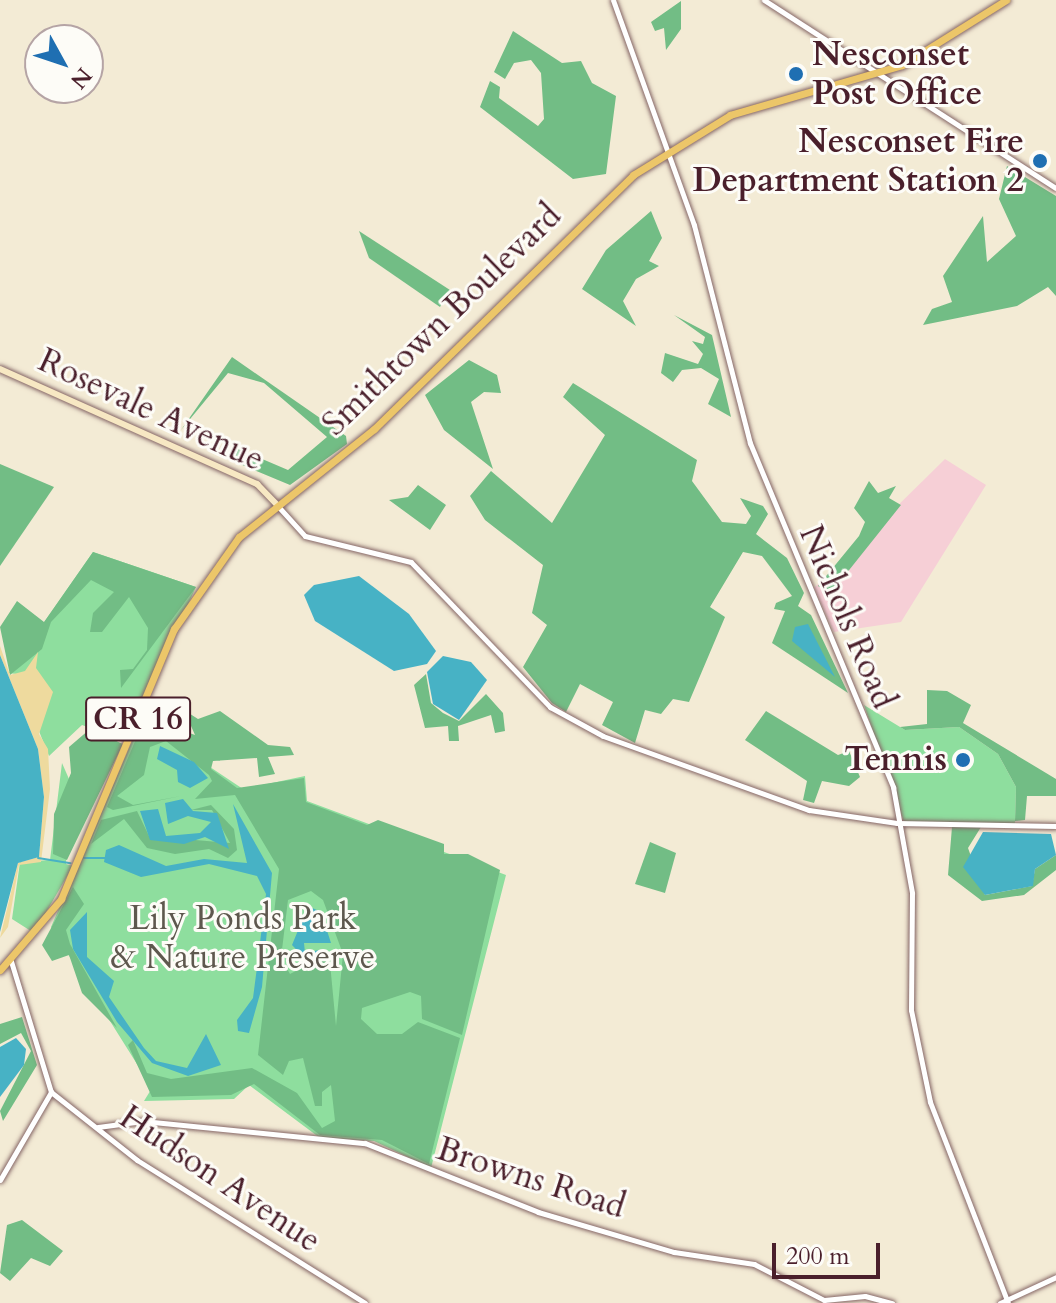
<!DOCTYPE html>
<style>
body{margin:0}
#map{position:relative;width:1056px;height:1303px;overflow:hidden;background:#f3ebd5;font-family:Cardo,serif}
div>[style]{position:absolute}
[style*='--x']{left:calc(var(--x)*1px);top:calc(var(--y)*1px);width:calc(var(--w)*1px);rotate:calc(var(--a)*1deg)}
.built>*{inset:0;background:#f6cfd6}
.green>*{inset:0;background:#8ede9e}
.forest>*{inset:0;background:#72bd85}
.sand>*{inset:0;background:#eeda9e}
.water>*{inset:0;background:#47b2c5}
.stream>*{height:2px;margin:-1px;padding:0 1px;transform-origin:1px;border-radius:1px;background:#47b2c5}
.roads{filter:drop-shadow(0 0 2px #856666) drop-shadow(0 0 2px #856666)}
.tertiary>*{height:5px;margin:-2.5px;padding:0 2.5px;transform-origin:2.5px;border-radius:2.5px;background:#fff}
.secondary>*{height:6px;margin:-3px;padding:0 3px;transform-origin:3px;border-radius:3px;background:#f7e8c3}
.primary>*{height:7px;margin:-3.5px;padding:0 3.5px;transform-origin:3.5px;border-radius:3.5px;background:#ecc669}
.dots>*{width:22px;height:22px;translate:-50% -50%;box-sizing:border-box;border:4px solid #fdfcf7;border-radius:50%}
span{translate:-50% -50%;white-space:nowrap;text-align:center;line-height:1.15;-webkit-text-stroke:6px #fdfcf7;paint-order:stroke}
.shield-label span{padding:2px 6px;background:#fdfcf7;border:2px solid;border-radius:6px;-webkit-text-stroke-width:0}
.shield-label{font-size:32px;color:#4a1f2b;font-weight:700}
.poi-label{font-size:34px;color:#4a1f2b;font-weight:700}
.left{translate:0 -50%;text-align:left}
.right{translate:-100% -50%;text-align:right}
.street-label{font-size:34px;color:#4a1f2b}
.park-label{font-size:34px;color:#5e584e}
.north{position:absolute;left:24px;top:24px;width:80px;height:80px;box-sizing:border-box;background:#fdfcf7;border:2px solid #b5a4a5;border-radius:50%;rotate:130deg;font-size:22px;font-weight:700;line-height:32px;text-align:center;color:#4a1f2b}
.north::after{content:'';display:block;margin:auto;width:28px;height:36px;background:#1f6fb2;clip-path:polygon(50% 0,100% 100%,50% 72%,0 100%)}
.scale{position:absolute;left:772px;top:1243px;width:108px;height:36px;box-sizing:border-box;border:4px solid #4a1f2b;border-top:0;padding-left:10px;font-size:24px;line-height:28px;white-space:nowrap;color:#4a1f2b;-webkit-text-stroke:6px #fdfcf7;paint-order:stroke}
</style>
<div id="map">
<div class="built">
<div style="clip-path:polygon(945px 459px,986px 485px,901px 622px,834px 632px,814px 588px)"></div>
</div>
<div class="green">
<div style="clip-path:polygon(93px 552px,196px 587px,125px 741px,82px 725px,49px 756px,16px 674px,9px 673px)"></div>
<div style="clip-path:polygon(864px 705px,905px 730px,959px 727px,998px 754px,1016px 787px,1015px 825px,904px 822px)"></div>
<div style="clip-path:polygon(141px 721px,243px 789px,305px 776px,307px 801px,506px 875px,431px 1168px,374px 1141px,320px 1138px,249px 1085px,234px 1099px,144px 1101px,152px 1088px,51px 927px)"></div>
<div style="clip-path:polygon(62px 763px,69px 779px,66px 864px,73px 866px,34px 933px,12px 919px,20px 862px,50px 860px)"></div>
</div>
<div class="forest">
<div style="clip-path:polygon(681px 1px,681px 29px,666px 50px,664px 28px,655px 31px,651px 22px)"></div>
<div style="clip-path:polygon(513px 31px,562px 63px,581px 61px,592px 83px,616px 96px,606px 174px,573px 179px,480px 107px,490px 81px,500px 87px,499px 98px,538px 126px,544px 119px,541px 73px,531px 60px,514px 63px,505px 79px,494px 72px)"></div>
<div style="clip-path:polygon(1007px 166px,1056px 196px,1056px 296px,1048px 287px,1017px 306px,923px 325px,932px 309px,952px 302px,943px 276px,983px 216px,987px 262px,1016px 236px,999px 199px)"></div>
<div style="clip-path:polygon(651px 211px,662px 238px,649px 261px,659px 266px,636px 279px,623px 301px,636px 326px,582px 289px,606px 250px)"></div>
<div style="clip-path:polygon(359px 231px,450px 290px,440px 307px,369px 258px)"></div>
<div style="clip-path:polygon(674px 315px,712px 335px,731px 417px,708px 404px,719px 379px,701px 368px,682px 370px,673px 382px,661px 373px,665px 353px,698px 364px,703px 354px,692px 341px,703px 344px,705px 337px)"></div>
<div style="clip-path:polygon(232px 357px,346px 436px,347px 444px,290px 485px,228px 459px,234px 447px,288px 470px,327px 437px,264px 383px,228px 373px,181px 430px)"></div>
<div style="clip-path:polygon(469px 360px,497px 375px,501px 393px,484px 392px,471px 402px,493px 469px,444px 430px,425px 395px)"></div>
<div style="clip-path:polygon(573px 383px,697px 460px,692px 481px,722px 522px,746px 524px,751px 516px,740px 498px,763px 506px,768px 514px,756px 534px,787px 558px,804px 593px,798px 606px,811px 615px,848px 693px,772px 643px,785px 611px,774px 609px,776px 603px,792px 596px,762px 556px,743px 552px,710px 607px,725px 617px,689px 702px,673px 699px,661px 714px,645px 710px,635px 743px,602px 725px,613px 702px,580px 684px,566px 712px,552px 703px,523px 667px,547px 625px,532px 613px,543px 565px,485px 520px,470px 496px,491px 471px,552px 523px,605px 435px,563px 397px)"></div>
<div style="clip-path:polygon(0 464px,54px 487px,0 566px)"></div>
<div style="clip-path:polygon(869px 481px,878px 493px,896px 486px,889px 498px,901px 505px,830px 594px,818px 586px,859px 536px,865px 522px,854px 508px)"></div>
<div style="clip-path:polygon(418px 485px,446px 505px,430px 530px,389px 500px,408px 497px)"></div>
<div style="clip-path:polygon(93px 552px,196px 587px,121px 688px,120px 670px,133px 669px,147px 650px,148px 628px,129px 597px,102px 632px,90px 632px,93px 613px,114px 592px,91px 580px,51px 622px,42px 649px,10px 675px,0 627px,17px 601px,44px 622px)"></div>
<div style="clip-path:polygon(426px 674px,431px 703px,443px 713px,459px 721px,486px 694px,503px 713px,505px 731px,495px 733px,491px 715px,458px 726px,459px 741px,449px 741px,448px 726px,425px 728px,414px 685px)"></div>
<div style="clip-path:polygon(927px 690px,947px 691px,971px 705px,963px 723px,1056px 779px,1056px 796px,1027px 796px,1025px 820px,1015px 821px,1016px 787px,998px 754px,959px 727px,905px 730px,900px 727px,927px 724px)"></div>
<div style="clip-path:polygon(evenodd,184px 710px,198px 719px,220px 711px,268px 745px,290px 747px,294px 755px,268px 757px,275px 774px,259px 777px,257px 758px,213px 761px,211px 769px,237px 788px,304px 778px,306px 802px,367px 825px,378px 820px,444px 844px,444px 854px,468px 854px,500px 870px,462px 1035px,422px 1019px,421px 996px,410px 992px,362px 1008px,361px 1019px,377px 1034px,402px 1034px,418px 1022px,460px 1038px,429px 1164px,382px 1140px,320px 1135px,254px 1084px,231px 1095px,152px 1097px,128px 1045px,133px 1040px,147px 1073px,171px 1079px,252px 1068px,297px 1093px,322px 1128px,335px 1121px,331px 1085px,322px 1092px,322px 1106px,315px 1106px,303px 1058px,289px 1061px,283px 1075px,258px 1055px,279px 869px,235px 795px,195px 799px,212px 781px,209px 775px,166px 741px,150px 747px,144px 775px,117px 796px,133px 805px,181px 796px,113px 810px,107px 807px,142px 725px,169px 741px,181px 730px,195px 735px,184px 710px,311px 891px,323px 900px,343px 954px,336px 1026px,330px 963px,319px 959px,290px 974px,281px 958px,288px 900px,311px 891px)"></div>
<div style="clip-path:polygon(766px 711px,838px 755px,849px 751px,860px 777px,849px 786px,822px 781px,814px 803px,803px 800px,807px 781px,745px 740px)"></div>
<div style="clip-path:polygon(90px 729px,123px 744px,67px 860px,53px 854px,54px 814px,71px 773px,69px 747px)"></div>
<div style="clip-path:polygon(211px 805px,234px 829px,237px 850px,228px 858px,209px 849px,175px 854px,147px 848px,124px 819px,91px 844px,101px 820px,137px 811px,149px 836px,230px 843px,212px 810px,191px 810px)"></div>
<div style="clip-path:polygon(952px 827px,981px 827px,968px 848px,985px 895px,1032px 886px,1035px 869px,1056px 855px,1056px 870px,1024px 895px,982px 901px,948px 875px)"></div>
<div style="clip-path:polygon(650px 842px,676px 853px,665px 893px,635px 884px)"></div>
<div style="clip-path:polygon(73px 887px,84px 904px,66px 930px,70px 944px,117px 1028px,82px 993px,69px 955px,52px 961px,42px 945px)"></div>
<div style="clip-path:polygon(22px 1017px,37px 1065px,3px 1121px,0 1111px,31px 1051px,21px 1033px,0 1044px,0 1024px)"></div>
<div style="clip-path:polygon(22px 1220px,63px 1251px,50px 1266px,31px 1258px,10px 1281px,0 1273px,7px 1225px)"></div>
</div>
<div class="sand">
<div style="clip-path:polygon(0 646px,10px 675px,25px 671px,38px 652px,36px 668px,53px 692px,39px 734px,48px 749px,50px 789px,41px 862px,19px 865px,8px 927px,0 938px,18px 863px,39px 857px,44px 797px,38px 749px,0 655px)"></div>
</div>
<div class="water">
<div style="clip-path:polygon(359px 576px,409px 614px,436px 651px,427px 664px,394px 671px,315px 621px,304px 595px,314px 585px)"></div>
<div style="clip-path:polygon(808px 624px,835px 677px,792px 641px,795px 627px)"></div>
<div style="clip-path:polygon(0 655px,38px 749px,44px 797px,39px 857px,18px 863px,0 932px)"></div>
<div style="clip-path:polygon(443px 656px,471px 662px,487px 680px,459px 720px,433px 704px,427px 672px)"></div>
<div style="clip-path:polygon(160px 746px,194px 762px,208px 778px,190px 788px,178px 782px,177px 770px,157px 759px)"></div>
<div style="clip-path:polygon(183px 799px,193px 811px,217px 813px,229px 849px,205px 837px,184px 844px,150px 840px,140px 811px,158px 809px,166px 836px,200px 833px,211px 822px,188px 816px,168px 824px,165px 803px)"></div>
<div style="clip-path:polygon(233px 804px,272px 873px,262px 987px,249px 1033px,238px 1031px,237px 1020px,253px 998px,256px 975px,266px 894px,257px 876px,209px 864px,141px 877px,104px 862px,106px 850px,119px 845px,166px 866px,204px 859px,247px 863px)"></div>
<div style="clip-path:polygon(983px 832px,1051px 834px,1056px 855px,1035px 869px,1033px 886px,985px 895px,963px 867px)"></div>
<div style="clip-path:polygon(308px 906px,321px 912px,331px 943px,304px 943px,305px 953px,319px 950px,307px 961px,292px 945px)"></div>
<div style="clip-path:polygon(87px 912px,87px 957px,114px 981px,109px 997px,144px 1048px,156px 1061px,187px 1068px,206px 1034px,221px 1065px,188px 1076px,152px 1063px,117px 1022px,73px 949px,70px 930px)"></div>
<div style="clip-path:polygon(16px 1038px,26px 1049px,24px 1065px,0 1097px,0 1047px)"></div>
</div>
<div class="stream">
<div style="--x:38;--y:858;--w:33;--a:9"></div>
<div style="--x:84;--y:858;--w:21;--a:0"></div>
</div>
<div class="roads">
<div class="tertiary">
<div style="--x:613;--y:0;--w:239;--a:70.2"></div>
<div style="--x:694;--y:225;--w:225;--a:75.6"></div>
<div style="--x:750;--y:443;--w:373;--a:67.4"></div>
<div style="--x:893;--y:787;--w:108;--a:79.8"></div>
<div style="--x:912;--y:893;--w:117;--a:90.5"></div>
<div style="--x:911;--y:1010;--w:94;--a:78.3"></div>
<div style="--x:930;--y:1102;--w:216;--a:68.8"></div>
<div style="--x:764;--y:0;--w:347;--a:32.8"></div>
<div style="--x:276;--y:504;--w:43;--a:47.8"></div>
<div style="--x:305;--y:536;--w:109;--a:13.8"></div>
<div style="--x:411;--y:562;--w:201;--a:46.2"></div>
<div style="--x:550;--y:707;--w:60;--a:28.7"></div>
<div style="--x:603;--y:736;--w:219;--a:19.8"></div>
<div style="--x:809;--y:810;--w:89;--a:8.4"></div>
<div style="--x:897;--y:823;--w:159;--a:1.1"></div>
<div style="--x:51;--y:1092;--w:110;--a:38.3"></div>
<div style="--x:137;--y:1160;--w:269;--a:32.1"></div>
<div style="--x:98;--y:1127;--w:45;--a:-7.6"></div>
<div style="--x:143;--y:1121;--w:223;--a:5.7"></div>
<div style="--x:365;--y:1143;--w:186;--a:21.7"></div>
<div style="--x:538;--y:1212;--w:142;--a:16.4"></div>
<div style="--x:674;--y:1252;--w:81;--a:8.5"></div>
<div style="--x:754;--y:1264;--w:79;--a:27.2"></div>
<div style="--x:824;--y:1300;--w:41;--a:-5.6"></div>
<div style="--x:865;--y:1296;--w:28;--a:15"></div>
<div style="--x:0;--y:1180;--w:102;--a:-59.9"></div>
<div style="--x:51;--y:1092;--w:137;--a:-107"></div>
<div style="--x:1000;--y:1303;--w:62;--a:-24.9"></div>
</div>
<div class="secondary">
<div style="--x:0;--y:369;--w:282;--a:24.1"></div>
<div style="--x:257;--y:484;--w:28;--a:46"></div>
</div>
<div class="primary">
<div style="--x:0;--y:970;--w:94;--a:-49.3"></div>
<div style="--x:61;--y:899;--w:293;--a:-67.3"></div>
<div style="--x:174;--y:629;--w:113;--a:-54.8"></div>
<div style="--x:239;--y:537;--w:173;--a:-38.7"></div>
<div style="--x:374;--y:429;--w:363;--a:-44.4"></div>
<div style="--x:633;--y:175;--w:114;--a:-31.7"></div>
<div style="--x:730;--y:115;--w:179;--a:-16.2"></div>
<div style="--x:902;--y:65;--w:123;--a:-32"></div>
</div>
</div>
<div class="dots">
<div style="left:796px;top:74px;background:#1f6fb2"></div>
<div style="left:1040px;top:161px;background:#1f6fb2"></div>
<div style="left:963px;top:760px;background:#1f6fb2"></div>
</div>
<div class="shield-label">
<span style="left:138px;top:719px">CR 16</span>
</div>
<div class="poi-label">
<span class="left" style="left:812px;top:74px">Nesconset<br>Post Office</span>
<span class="right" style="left:1024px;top:161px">Nesconset Fire<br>Department Station 2</span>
<span class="right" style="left:947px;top:760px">Tennis</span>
</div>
<div class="street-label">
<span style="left:442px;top:320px;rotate:-44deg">Smithtown Boulevard</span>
<span style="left:151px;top:410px;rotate:25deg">Rosevale Avenue</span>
<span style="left:847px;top:617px;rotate:67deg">Nichols Road</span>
<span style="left:531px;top:1178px;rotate:18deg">Browns Road</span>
<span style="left:220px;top:1179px;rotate:34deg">Hudson Avenue</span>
</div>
<div class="park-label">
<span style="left:243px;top:938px">Lily Ponds Park<br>&amp; Nature Preserve</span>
</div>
<div class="north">N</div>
<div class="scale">200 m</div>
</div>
